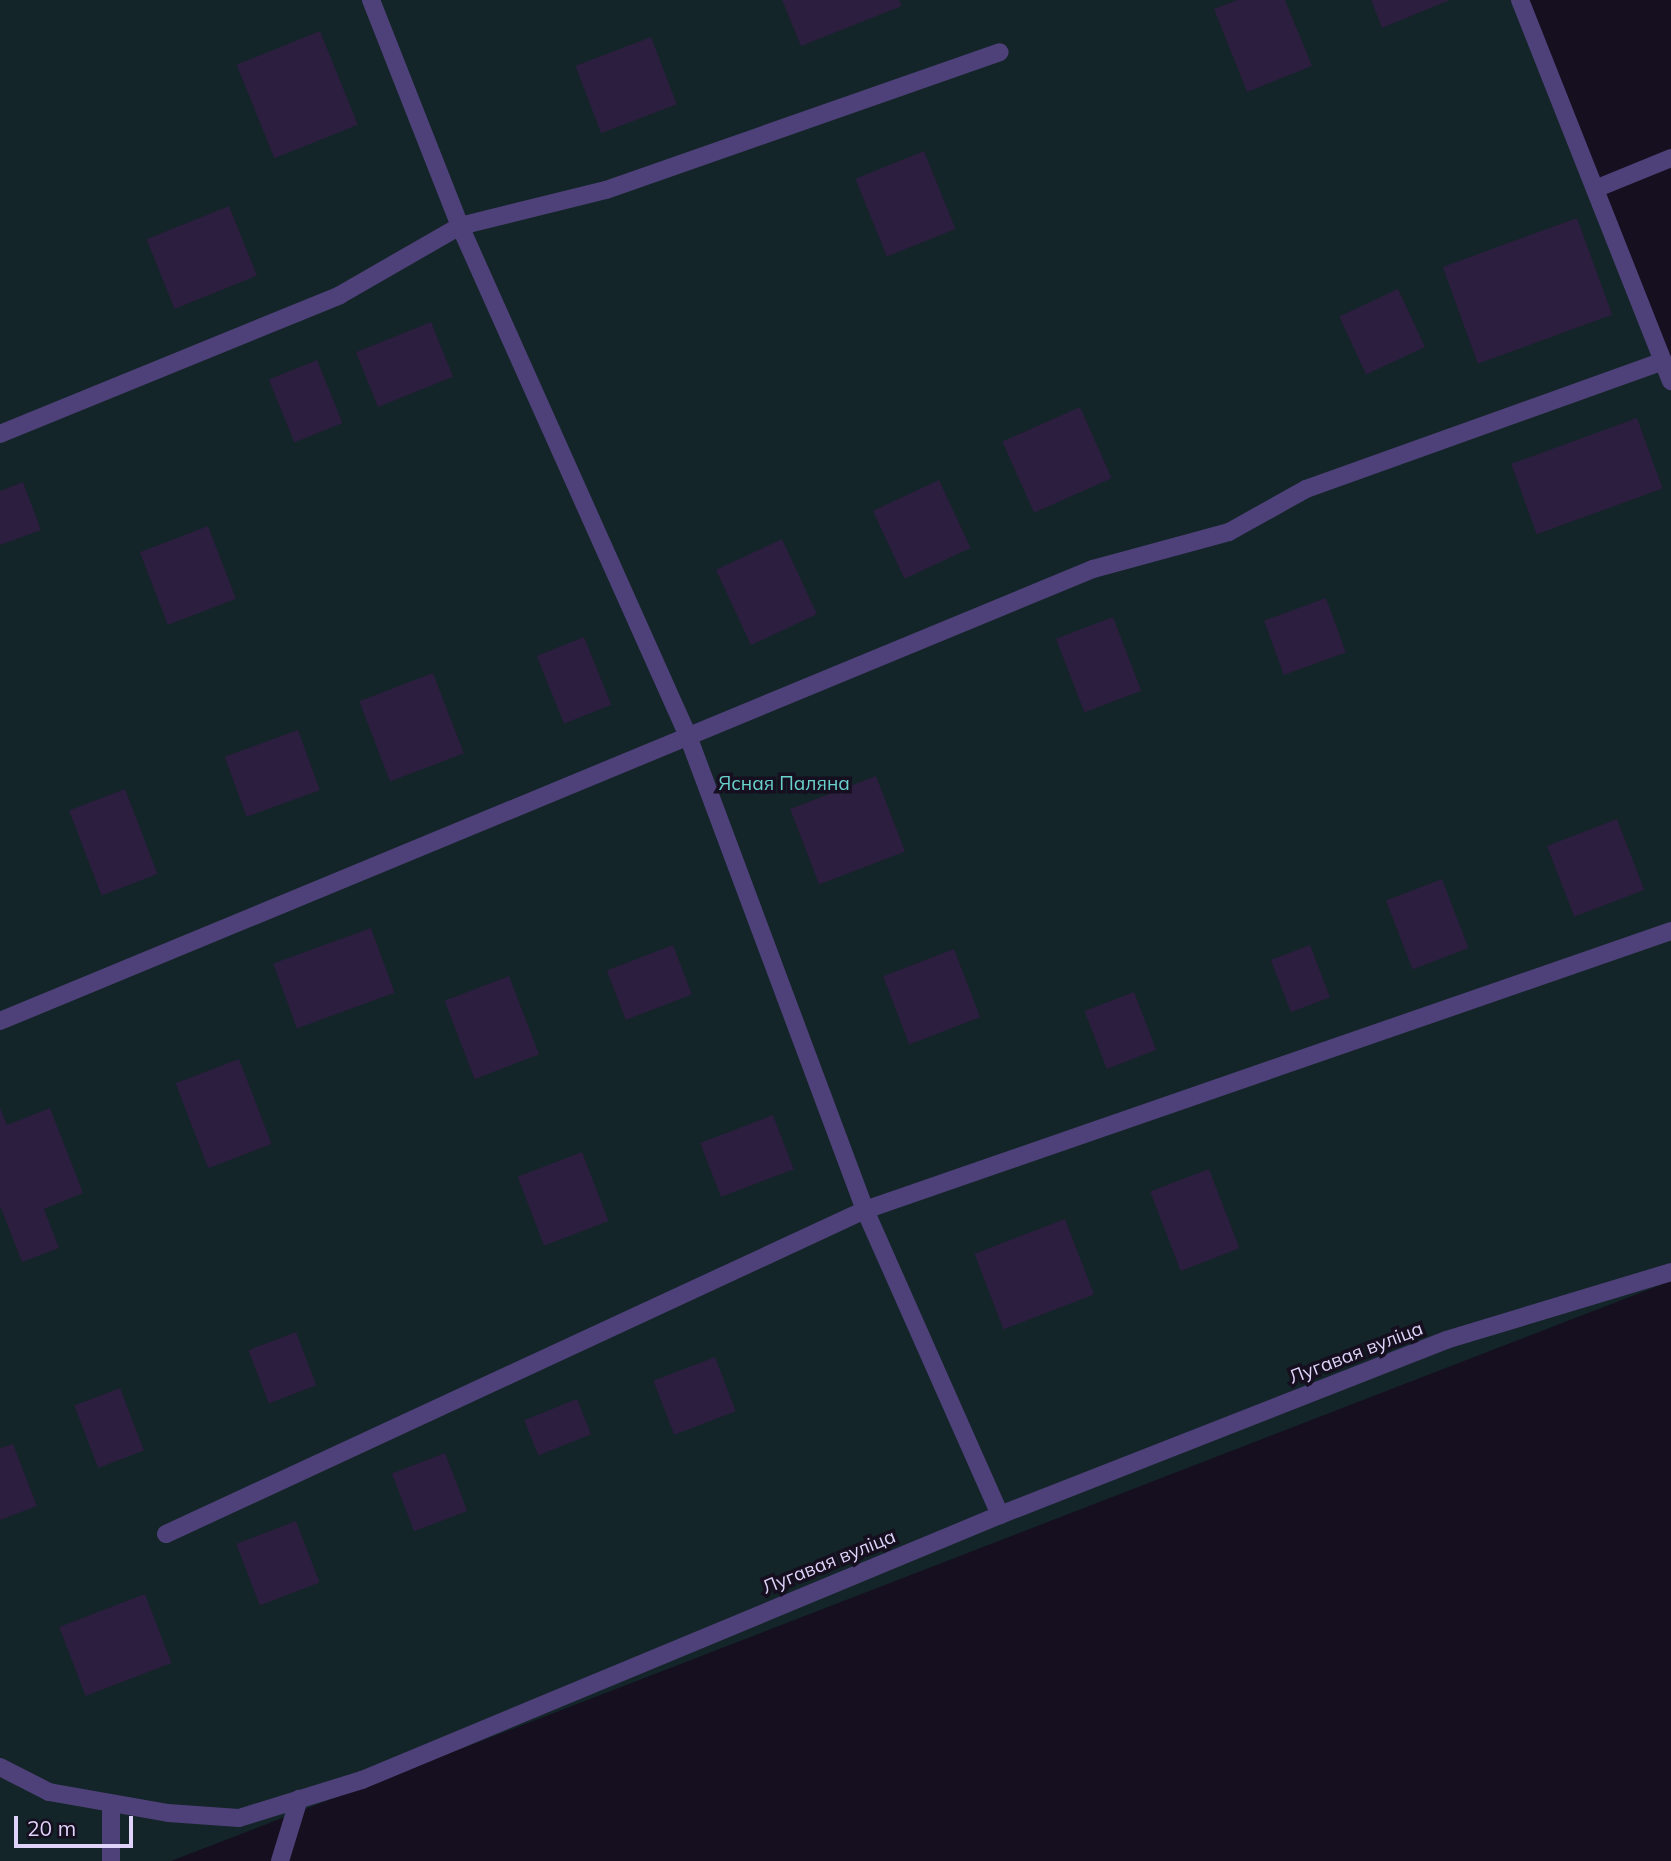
<!DOCTYPE html>
<meta charset="utf-8">
<style>
body{margin:0}
#map{position:relative;width:1671px;height:1861px;overflow:hidden;background:#150f1f;font-family:Mulish,sans-serif}
div>[style]{position:absolute}
[style*='--x']{left:calc(var(--x)*1px);top:calc(var(--y)*1px);width:calc(var(--w)*1px);rotate:calc(var(--a)*1deg)}
.green>*{inset:0;background:#132528}
.building>*{inset:0;background:#2b1e3e;transform-origin:0 0}
.minor>*{height:18px;margin:-9px;padding:0 9px;transform-origin:9px;border-radius:9px;background:#4e4078}
span{translate:-50% -50%;white-space:nowrap;text-align:center;line-height:1.15;-webkit-text-stroke:7px #150f1f;paint-order:stroke}
.park-label{font-size:19px;color:#69d0cc}
.street-label{font-size:19px;color:#dfd3f9}
.scale{position:absolute;left:14px;top:1816px;width:119px;height:32px;box-sizing:border-box;border:4px solid #dfd3f9;border-top:0;padding-left:9px;font-size:21px;line-height:24px;white-space:nowrap;color:#dfd3f9;-webkit-text-stroke:5px #150f1f;paint-order:stroke}
</style>
<div id="map">
<div class="green">
<div style="clip-path:polygon(0 0,1520px 0,1671px 381px,1671px 1281px,171px 1861px,0 1861px)"></div>
</div>
<div class="building">
<div style="clip-path:polygon(782px 0,899px 0,902px 6px,801px 46px)"></div>
<div style="clip-path:polygon(1237px 0,1285px 0,1312px 66px,1247px 92px,1214px 9px)"></div>
<div style="clip-path:polygon(1371px 0,1450px 0,1382px 28px)"></div>
<div style="left:320px;top:31px;width:101px;height:90px;rotate:68deg"></div>
<div style="left:651px;top:37px;width:72px;height:81px;rotate:69deg"></div>
<div style="left:924px;top:151px;width:84px;height:74px;rotate:68deg"></div>
<div style="left:229px;top:206px;width:75px;height:89px;rotate:68deg"></div>
<div style="left:1577px;top:218px;width:103px;height:143px;rotate:70deg"></div>
<div style="left:1398px;top:289px;width:64px;height:65px;rotate:65deg"></div>
<div style="left:431px;top:322px;width:59px;height:81px;rotate:68deg"></div>
<div style="left:317px;top:360px;width:68px;height:52px;rotate:68deg"></div>
<div style="left:1080px;top:407px;width:78px;height:85px;rotate:66deg"></div>
<div style="left:1637px;top:418px;width:75px;height:134px;rotate:70deg"></div>
<div style="left:939px;top:480px;width:75px;height:73px;rotate:65deg"></div>
<div style="clip-path:polygon(23px 482px,41px 530px,0 545px,0 491px)"></div>
<div style="left:208px;top:526px;width:78px;height:73px;rotate:69deg"></div>
<div style="left:782px;top:539px;width:83px;height:73px;rotate:65deg"></div>
<div style="left:1326px;top:598px;width:58px;height:66px;rotate:70deg"></div>
<div style="left:1113px;top:617px;width:79px;height:61px;rotate:69deg"></div>
<div style="left:584px;top:637px;width:73px;height:51px;rotate:68deg"></div>
<div style="left:433px;top:673px;width:86px;height:79px;rotate:69deg"></div>
<div style="left:298px;top:730px;width:64px;height:78px;rotate:70deg"></div>
<div style="left:876px;top:776px;width:81px;height:92px;rotate:69deg"></div>
<div style="left:125px;top:789px;width:91px;height:60px;rotate:69deg"></div>
<div style="left:1617px;top:819px;width:76px;height:75px;rotate:69deg"></div>
<div style="left:1442px;top:879px;width:74px;height:60px;rotate:69deg"></div>
<div style="left:371px;top:928px;width:69px;height:104px;rotate:70deg"></div>
<div style="left:673px;top:945px;width:53px;height:71px;rotate:69deg"></div>
<div style="left:1310px;top:945px;width:56px;height:42px;rotate:69deg"></div>
<div style="left:954px;top:949px;width:73px;height:76px;rotate:69deg"></div>
<div style="left:509px;top:976px;width:84px;height:69px;rotate:69deg"></div>
<div style="left:1134px;top:992px;width:62px;height:53px;rotate:69deg"></div>
<div style="left:239px;top:1059px;width:91px;height:68px;rotate:69deg"></div>
<div style="clip-path:polygon(0 1108px,7px 1125px,50px 1108px,83px 1193px,44px 1209px,59px 1248px,22px 1262px,0 1206px)"></div>
<div style="left:773px;top:1115px;width:58px;height:78px;rotate:69deg"></div>
<div style="left:582px;top:1152px;width:74px;height:69px;rotate:69deg"></div>
<div style="left:1209px;top:1169px;width:85px;height:63px;rotate:69deg"></div>
<div style="left:1065px;top:1219px;width:81px;height:97px;rotate:69deg"></div>
<div style="left:296px;top:1332px;width:57px;height:51px;rotate:69deg"></div>
<div style="left:715px;top:1357px;width:58px;height:66px;rotate:69deg"></div>
<div style="left:120px;top:1388px;width:67px;height:49px;rotate:69deg"></div>
<div style="left:577px;top:1399px;width:38px;height:57px;rotate:68deg"></div>
<div style="clip-path:polygon(13px 1444px,37px 1506px,0 1520px,0 1448px)"></div>
<div style="left:445px;top:1453px;width:62px;height:57px;rotate:69deg"></div>
<div style="left:296px;top:1521px;width:66px;height:64px;rotate:69deg"></div>
<div style="left:145px;top:1594px;width:74px;height:92px;rotate:69deg"></div>
</div>
<div class="minor">
<div style="--x:371;--y:0;--w:243;--a:68.5"></div>
<div style="--x:460;--y:226;--w:559;--a:65.91"></div>
<div style="--x:688;--y:736;--w:506;--a:69.52"></div>
<div style="--x:865;--y:1210;--w:334;--a:66.1"></div>
<div style="--x:1520;--y:0;--w:410;--a:68.4"></div>
<div style="--x:1595;--y:189;--w:82;--a:-22.2"></div>
<div style="--x:0;--y:434;--w:367;--a:-22.2"></div>
<div style="--x:340;--y:295;--w:138;--a:-29.9"></div>
<div style="--x:460;--y:226;--w:150;--a:-13.9"></div>
<div style="--x:606;--y:190;--w:417;--a:-19.3"></div>
<div style="--x:0;--y:1021;--w:1183;--a:-22.47"></div>
<div style="--x:1093;--y:569;--w:141;--a:-15.2"></div>
<div style="--x:1229;--y:532;--w:88;--a:-29.2"></div>
<div style="--x:1306;--y:489;--w:379;--a:-19.7"></div>
<div style="--x:166;--y:1534;--w:770;--a:-24.87"></div>
<div style="--x:865;--y:1210;--w:853;--a:-19.09"></div>
<div style="--x:0;--y:1767;--w:55;--a:27"></div>
<div style="--x:49;--y:1792;--w:121;--a:10"></div>
<div style="--x:168;--y:1813;--w:71;--a:4"></div>
<div style="--x:239;--y:1818;--w:129;--a:-17.2"></div>
<div style="--x:362;--y:1780;--w:691;--a:-22.56"></div>
<div style="--x:1000;--y:1515;--w:479;--a:-21.4"></div>
<div style="--x:1446;--y:1340;--w:235;--a:-16.8"></div>
<div style="--x:111;--y:1861;--w:56;--a:-90"></div>
<div style="--x:280;--y:1861;--w:65;--a:-73"></div>
</div>
<div class="park-label">
<span style="left:784px;top:784px">Ясная Паляна</span>
</div>
<div class="street-label">
<span style="left:1356px;top:1353px;rotate:-21deg">Лугавая вуліца</span>
<span style="left:829px;top:1562px;rotate:-22deg">Лугавая вуліца</span>
</div>
<div class="scale">20 m</div>
</div>
